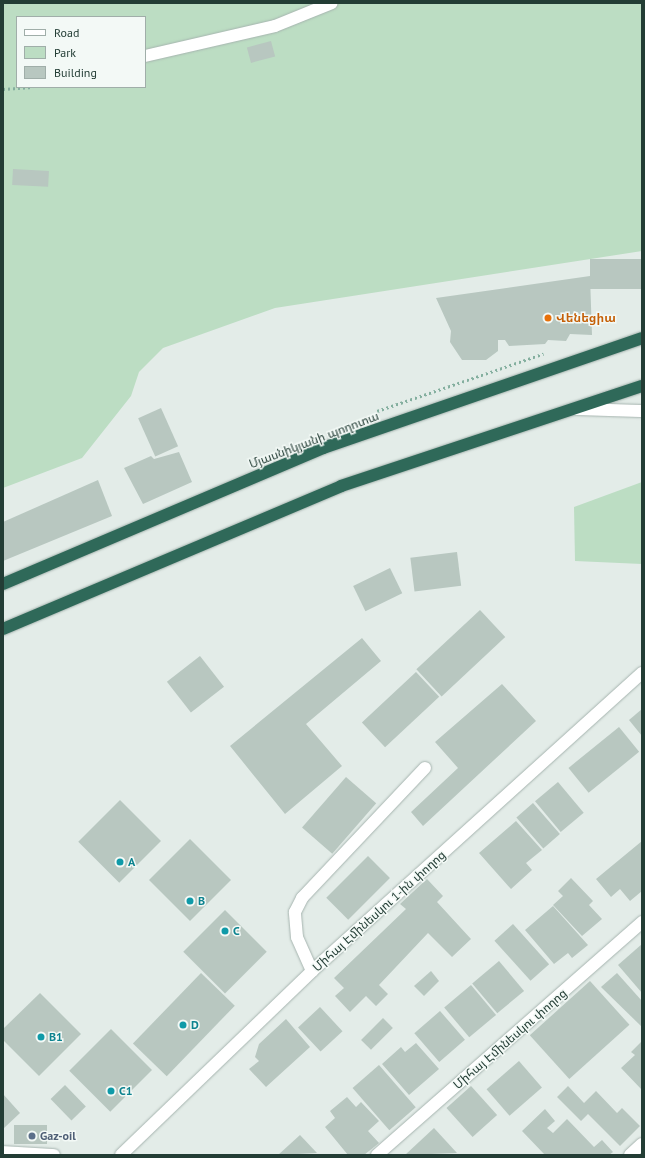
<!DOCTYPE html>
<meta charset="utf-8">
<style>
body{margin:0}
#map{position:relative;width:645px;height:1158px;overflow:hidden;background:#e3ece8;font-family:"PT Sans","Noto Sans Armenian",sans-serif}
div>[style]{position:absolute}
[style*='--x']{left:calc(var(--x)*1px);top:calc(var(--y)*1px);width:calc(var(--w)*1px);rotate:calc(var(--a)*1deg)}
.green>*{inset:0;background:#bcddc3}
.building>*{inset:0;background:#b8c7c0;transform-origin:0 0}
.path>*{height:2.5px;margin-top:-1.25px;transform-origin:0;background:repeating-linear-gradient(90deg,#84af9f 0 2px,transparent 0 5px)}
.roads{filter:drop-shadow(0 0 1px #a6b4af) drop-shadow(0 0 1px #a6b4af)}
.minor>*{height:12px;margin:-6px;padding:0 6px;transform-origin:6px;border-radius:6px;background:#fff}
.highway>*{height:12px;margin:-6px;padding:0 6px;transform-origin:6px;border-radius:6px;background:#2f6959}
.dots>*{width:11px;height:11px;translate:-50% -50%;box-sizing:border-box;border:2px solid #f3f9f6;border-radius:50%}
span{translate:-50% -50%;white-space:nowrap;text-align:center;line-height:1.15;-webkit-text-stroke:3px #f3f9f6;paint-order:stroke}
.food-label{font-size:12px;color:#c56008;font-weight:700}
.left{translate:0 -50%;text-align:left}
.street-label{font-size:12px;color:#233d35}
.culture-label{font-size:12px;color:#0d838f;font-weight:700}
.service-label{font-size:12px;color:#4e5e75;font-weight:700}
.frame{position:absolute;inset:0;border:4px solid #233d35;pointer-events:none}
.legend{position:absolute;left:16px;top:16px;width:130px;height:72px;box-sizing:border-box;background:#f3f9f6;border:1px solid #a0aea9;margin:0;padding:5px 7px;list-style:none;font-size:12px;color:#233d35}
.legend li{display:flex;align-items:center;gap:8px;height:20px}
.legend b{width:20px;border:1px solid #a0aea9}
</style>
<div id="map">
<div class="green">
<div style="clip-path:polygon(evenodd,3px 3px,642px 3px,642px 251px,275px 308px,163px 348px,139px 372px,131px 396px,82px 458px,3px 488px,3px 3px,17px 17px,145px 17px,145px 87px,17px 87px,17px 17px)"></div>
<div style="clip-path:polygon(642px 482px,642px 564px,575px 561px,574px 507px)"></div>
</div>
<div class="building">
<div style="left:271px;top:41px;width:16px;height:25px;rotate:75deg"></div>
<div style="left:13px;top:169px;width:36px;height:16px;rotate:3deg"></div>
<div style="left:642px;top:259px;width:30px;height:52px;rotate:90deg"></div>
<div style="clip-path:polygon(590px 276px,592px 335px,570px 334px,566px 341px,548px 340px,545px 344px,509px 346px,505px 340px,498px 340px,498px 351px,486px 360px,462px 360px,450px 342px,451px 331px,436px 298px)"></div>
<div style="left:161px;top:408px;width:42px;height:25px;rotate:66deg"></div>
<div style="clip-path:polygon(179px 452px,192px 482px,143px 504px,124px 468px,151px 456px,154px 459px)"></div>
<div style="clip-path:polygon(98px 480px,112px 516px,3px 561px,3px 522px)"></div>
<div style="left:457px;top:552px;width:34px;height:47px;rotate:83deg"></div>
<div style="left:390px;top:568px;width:28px;height:41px;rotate:64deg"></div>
<div style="left:480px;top:610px;width:37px;height:87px;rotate:47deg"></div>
<div style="clip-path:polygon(362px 638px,381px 661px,306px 724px,342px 766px,285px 814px,230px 746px)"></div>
<div style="left:200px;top:656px;width:39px;height:42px;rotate:52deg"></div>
<div style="left:416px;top:672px;width:34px;height:74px;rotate:47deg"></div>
<div style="clip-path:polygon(502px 684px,536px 721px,423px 826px,411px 812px,458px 768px,435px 742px)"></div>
<div style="clip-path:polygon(642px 709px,642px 736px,629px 720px)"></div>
<div style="left:619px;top:727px;width:32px;height:65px;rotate:51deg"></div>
<div style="left:346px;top:777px;width:40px;height:67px;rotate:41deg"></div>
<div style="left:558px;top:782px;width:40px;height:30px;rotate:50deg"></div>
<div style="left:120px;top:800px;width:58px;height:59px;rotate:45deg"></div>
<div style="left:533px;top:803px;width:41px;height:22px;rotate:49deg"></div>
<div style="clip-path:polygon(516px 821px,542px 850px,526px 863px,532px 870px,511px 889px,479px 853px)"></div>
<div style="left:190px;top:839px;width:58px;height:58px;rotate:45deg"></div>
<div style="clip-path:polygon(642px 841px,642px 891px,630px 901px,620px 889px,611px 897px,596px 879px)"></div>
<div style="left:368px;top:856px;width:31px;height:59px;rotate:45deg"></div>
<div style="clip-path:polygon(571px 878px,593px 901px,589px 905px,602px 919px,582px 936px,553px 905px,563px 896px,558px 891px)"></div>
<div style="clip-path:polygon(427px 879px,443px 896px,437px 902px,471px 939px,452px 957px,428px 933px,379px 985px,388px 994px,376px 1006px,366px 996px,350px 1012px,335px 996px,344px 988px,334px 978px,406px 909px,400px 904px)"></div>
<div style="clip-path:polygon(553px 906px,588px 945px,572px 958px,568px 953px,554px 964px,525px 930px)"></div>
<div style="left:225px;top:910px;width:59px;height:59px;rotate:45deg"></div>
<div style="left:513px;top:924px;width:54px;height:25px;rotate:48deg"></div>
<div style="clip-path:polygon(642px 944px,642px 993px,618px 965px)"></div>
<div style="left:499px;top:961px;width:39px;height:35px;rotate:50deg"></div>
<div style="clip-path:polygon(431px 971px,439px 981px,424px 996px,414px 986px)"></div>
<div style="left:201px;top:973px;width:47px;height:98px;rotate:44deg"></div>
<div style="clip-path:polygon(617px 973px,642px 1001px,642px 1027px,601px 987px)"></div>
<div style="left:590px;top:981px;width:59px;height:81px;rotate:48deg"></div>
<div style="left:471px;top:985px;width:39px;height:35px;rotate:50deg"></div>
<div style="clip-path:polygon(40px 993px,81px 1034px,39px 1076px,3px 1040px,3px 1029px)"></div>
<div style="left:320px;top:1007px;width:33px;height:30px;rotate:47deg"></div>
<div style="left:440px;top:1011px;width:38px;height:34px;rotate:49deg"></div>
<div style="left:383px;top:1018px;width:14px;height:31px;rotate:45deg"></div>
<div style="clip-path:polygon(286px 1019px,310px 1047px,266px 1087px,249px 1069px,259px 1061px,255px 1057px,259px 1044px)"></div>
<div style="left:111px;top:1029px;width:58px;height:59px;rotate:45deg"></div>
<div style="clip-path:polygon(641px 1042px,642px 1043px,642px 1090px,621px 1068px,635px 1055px,631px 1052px)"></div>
<div style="clip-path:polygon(416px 1043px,439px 1069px,409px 1095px,382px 1064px,401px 1047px,405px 1052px)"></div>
<div style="left:519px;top:1061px;width:35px;height:43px;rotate:49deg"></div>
<div style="left:379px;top:1065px;width:56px;height:35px;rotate:49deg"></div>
<div style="left:65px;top:1085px;width:30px;height:20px;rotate:46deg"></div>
<div style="left:471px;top:1086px;width:39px;height:33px;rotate:48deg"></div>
<div style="clip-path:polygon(568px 1086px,584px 1103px,596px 1091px,617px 1113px,622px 1108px,640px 1126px,620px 1146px,588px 1114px,581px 1121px,557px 1097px)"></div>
<div style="clip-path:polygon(3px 1094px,20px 1113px,3px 1129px)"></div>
<div style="clip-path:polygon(347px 1097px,356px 1107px,361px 1102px,379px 1121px,368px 1131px,379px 1143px,364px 1155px,348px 1155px,325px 1127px,335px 1118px,330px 1111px)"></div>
<div style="clip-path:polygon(545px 1109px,555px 1121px,547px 1128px,553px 1133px,567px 1119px,594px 1147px,602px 1140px,613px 1152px,609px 1155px,545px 1155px,522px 1131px)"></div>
<div style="left:14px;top:1125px;width:33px;height:19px"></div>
<div style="clip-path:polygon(434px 1128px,457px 1153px,405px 1155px)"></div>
<div style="clip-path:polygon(300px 1135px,317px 1153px,278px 1155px)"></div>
</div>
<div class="path">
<div style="--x:3;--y:89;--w:30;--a:-4"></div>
<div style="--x:377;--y:411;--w:176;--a:-19"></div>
</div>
<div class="roads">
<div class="minor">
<div style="--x:145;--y:56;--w:133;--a:-13"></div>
<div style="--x:275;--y:26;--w:61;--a:-22"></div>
<div style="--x:576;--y:409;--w:66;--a:1.7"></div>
<div style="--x:312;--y:971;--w:37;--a:-114"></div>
<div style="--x:297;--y:937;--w:25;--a:-95"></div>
<div style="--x:295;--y:912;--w:16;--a:-63"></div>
<div style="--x:302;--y:898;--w:179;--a:-46.6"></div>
<div style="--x:3;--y:1152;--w:51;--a:3.4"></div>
<div style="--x:121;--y:1155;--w:265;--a:-43.9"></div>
<div style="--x:312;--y:971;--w:445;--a:-42.1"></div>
<div style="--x:377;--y:1155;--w:353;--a:-41.3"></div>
<div style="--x:630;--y:1155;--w:16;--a:-43"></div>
</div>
<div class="highway">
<div style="--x:3;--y:584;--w:348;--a:-23"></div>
<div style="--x:323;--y:448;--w:337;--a:-19"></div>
<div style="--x:3;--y:629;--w:367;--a:-22.9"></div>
<div style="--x:341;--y:486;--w:317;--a:-18.4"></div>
</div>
</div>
<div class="dots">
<div style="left:548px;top:318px;background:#e8710a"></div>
<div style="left:120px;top:862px;background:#0f9aa8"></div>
<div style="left:190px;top:901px;background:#0f9aa8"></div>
<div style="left:225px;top:931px;background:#0f9aa8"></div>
<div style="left:183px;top:1025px;background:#0f9aa8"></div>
<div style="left:41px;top:1037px;background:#0f9aa8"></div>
<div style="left:111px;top:1091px;background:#0f9aa8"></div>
<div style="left:32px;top:1136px;background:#5c6f8a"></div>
</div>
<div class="food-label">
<span class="left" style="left:556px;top:318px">Վենեցիա</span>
</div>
<div class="street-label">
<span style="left:314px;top:440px;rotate:-21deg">Մյասնիկյանի պողոտա</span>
<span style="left:379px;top:911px;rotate:-42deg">Միհայ Էմինեսկու 1-ին փողոց</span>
<span style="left:510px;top:1039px;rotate:-41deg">Միհայ Էմինեսկու փողոց</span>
</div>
<div class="culture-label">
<span class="left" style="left:128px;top:862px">A</span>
<span class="left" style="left:198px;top:901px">B</span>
<span class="left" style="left:233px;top:931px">C</span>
<span class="left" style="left:191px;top:1025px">D</span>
<span class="left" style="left:49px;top:1037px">B1</span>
<span class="left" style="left:119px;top:1091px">C1</span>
</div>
<div class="service-label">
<span class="left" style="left:40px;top:1136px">Gaz-oil</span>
</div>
<div class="frame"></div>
<ul class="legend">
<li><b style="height:5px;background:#fff"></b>Road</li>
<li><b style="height:11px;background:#bcddc3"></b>Park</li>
<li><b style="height:11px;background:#b8c7c0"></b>Building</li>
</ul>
</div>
